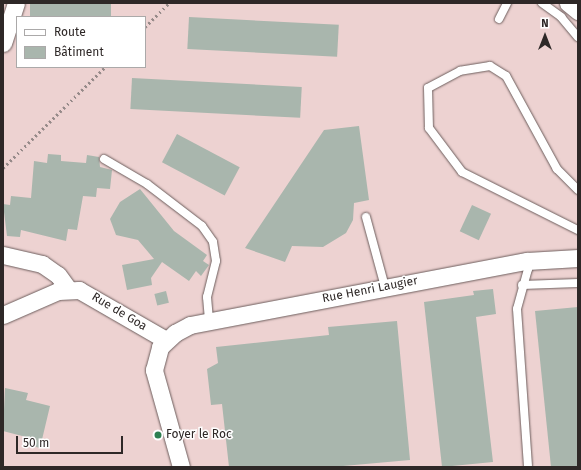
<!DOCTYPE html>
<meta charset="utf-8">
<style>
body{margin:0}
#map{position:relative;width:581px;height:470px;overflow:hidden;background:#f3e1e0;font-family:"Fira Sans",sans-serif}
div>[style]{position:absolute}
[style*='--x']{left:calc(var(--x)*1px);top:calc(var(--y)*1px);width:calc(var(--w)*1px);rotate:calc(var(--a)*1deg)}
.built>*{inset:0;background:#edd2d1}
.building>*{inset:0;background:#a9b6ad;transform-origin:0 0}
.path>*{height:2.5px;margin-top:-1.25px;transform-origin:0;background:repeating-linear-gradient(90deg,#968a89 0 2px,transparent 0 5px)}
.roads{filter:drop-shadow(0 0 1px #6d5e5d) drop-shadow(0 0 1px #6d5e5d)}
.service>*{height:8px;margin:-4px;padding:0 4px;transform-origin:4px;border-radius:4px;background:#fff}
.minor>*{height:17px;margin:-8.5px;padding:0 8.5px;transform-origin:8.5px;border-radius:8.5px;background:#fff}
.dots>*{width:11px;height:11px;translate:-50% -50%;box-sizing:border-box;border:2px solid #fff;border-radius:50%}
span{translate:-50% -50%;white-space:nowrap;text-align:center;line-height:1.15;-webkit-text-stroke:3px #fff;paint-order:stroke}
.street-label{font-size:12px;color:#2e2827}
.poi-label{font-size:12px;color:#2e2827}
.left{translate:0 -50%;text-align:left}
.frame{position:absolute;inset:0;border:4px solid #2e2827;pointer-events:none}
.legend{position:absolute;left:16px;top:16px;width:130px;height:52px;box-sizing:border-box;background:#fff;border:1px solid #aba9a9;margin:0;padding:5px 7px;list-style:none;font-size:12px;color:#2e2827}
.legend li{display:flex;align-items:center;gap:8px;height:20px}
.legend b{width:20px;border:1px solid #aba9a9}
.north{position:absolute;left:525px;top:16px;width:40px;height:40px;-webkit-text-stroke:3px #fff;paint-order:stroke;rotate:0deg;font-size:11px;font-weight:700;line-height:16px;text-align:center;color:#2e2827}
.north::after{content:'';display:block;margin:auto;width:14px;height:18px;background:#2e2827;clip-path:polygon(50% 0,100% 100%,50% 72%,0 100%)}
.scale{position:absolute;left:16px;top:436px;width:107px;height:18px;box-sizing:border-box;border:2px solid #2e2827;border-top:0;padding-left:5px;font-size:12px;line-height:14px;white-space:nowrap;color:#2e2827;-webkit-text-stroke:3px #fff;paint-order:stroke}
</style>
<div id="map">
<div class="built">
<div style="clip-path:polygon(evenodd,3px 3px,578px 3px,578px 467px,3px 467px,3px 3px,17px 17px,145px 17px,145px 67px,17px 67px,17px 17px)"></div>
</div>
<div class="building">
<div style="left:30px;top:3px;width:81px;height:14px"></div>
<div style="left:189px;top:17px;width:150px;height:32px;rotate:3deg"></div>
<div style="left:132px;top:78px;width:170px;height:31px;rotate:3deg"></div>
<div style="clip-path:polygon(359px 126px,369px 200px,354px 203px,353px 220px,346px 233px,323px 247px,292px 246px,285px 262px,245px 248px,324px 130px)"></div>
<div style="left:177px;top:134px;width:71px;height:32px;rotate:28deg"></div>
<div style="clip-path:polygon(48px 154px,61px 155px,61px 161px,86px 163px,87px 155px,99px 157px,100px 167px,112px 170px,110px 189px,97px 188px,96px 197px,83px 196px,77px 230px,68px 229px,66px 241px,21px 230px,20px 237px,7px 236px,3px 204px,10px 205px,11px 196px,31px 198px,34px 161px,47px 163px)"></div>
<div style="clip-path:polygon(140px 189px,174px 231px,207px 255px,203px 261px,209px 265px,201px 276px,196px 271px,189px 281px,162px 262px,151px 278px,152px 285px,127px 290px,122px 265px,154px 259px,138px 240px,116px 235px,110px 219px,120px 202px)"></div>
<div style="left:472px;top:205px;width:21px;height:29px;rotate:25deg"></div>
<div style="clip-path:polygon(493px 289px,496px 314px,476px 317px,493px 462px,442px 467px,424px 302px,474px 295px,473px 291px)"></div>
<div style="left:166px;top:291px;width:12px;height:12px;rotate:76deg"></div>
<div style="clip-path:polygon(578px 307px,578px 467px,551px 467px,535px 311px)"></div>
<div style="clip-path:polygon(397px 321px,410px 460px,332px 467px,229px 467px,222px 404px,211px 405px,207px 369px,218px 363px,216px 347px,329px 335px,328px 327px)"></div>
<div style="clip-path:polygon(5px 388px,28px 393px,26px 400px,50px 406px,40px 448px,25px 444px,26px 437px,3px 431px)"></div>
</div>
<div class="path">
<div style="--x:145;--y:27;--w:34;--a:-45"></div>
<div style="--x:3;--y:168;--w:144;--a:-44.7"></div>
</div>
<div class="roads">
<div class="service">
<div style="--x:542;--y:3;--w:24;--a:36"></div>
<div style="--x:561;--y:17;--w:26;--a:50"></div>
<div style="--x:499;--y:19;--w:18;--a:-63"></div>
<div style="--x:104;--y:159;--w:50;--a:30.2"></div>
<div style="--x:147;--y:184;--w:69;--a:37.4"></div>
<div style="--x:202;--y:226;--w:19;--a:55"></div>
<div style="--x:213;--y:242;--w:19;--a:81"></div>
<div style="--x:216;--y:261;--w:37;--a:104"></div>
<div style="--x:207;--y:297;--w:24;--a:85"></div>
<div style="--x:578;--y:190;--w:30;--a:-135"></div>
<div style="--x:557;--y:169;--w:106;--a:-118.7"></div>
<div style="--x:506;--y:76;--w:19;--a:-148"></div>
<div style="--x:490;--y:66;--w:30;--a:171"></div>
<div style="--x:460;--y:71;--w:36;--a:152"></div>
<div style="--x:428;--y:88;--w:40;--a:88.6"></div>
<div style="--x:429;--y:128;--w:55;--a:53.1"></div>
<div style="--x:462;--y:172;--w:130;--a:26.6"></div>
<div style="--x:366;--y:217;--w:73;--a:74.8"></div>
<div style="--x:527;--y:261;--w:8;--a:83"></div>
<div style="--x:528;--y:269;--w:41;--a:105.4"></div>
<div style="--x:517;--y:309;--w:157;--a:86"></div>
<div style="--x:522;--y:285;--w:56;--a:-2"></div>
</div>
<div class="minor">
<div style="--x:568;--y:3;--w:13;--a:39"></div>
<div style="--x:3;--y:43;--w:42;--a:-72"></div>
<div style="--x:3;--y:255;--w:40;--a:13"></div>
<div style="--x:42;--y:264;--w:19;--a:35"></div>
<div style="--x:58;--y:275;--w:17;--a:54"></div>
<div style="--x:3;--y:315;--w:60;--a:-23.6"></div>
<div style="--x:58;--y:291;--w:21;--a:-3"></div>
<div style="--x:79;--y:290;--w:100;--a:29.9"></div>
<div style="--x:181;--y:467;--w:101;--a:-105.6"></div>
<div style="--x:154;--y:370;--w:24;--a:-75"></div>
<div style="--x:160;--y:347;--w:21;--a:-43"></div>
<div style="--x:175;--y:333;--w:17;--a:-28"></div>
<div style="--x:190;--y:325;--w:343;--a:-10.8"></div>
<div style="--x:527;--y:261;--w:51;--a:-3.4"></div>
</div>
</div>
<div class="dots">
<div style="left:158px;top:435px;background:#2d7f51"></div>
</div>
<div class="street-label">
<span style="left:370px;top:290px;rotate:-11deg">Rue Henri Laugier</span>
<span style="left:119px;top:312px;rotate:31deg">Rue de Goa</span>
</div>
<div class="poi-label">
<span class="left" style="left:166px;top:435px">Foyer le Roc</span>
</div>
<div class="frame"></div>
<ul class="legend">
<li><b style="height:5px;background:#fff"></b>Route</li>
<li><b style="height:11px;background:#a9b6ad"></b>Bâtiment</li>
</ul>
<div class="north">N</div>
<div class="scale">50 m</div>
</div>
